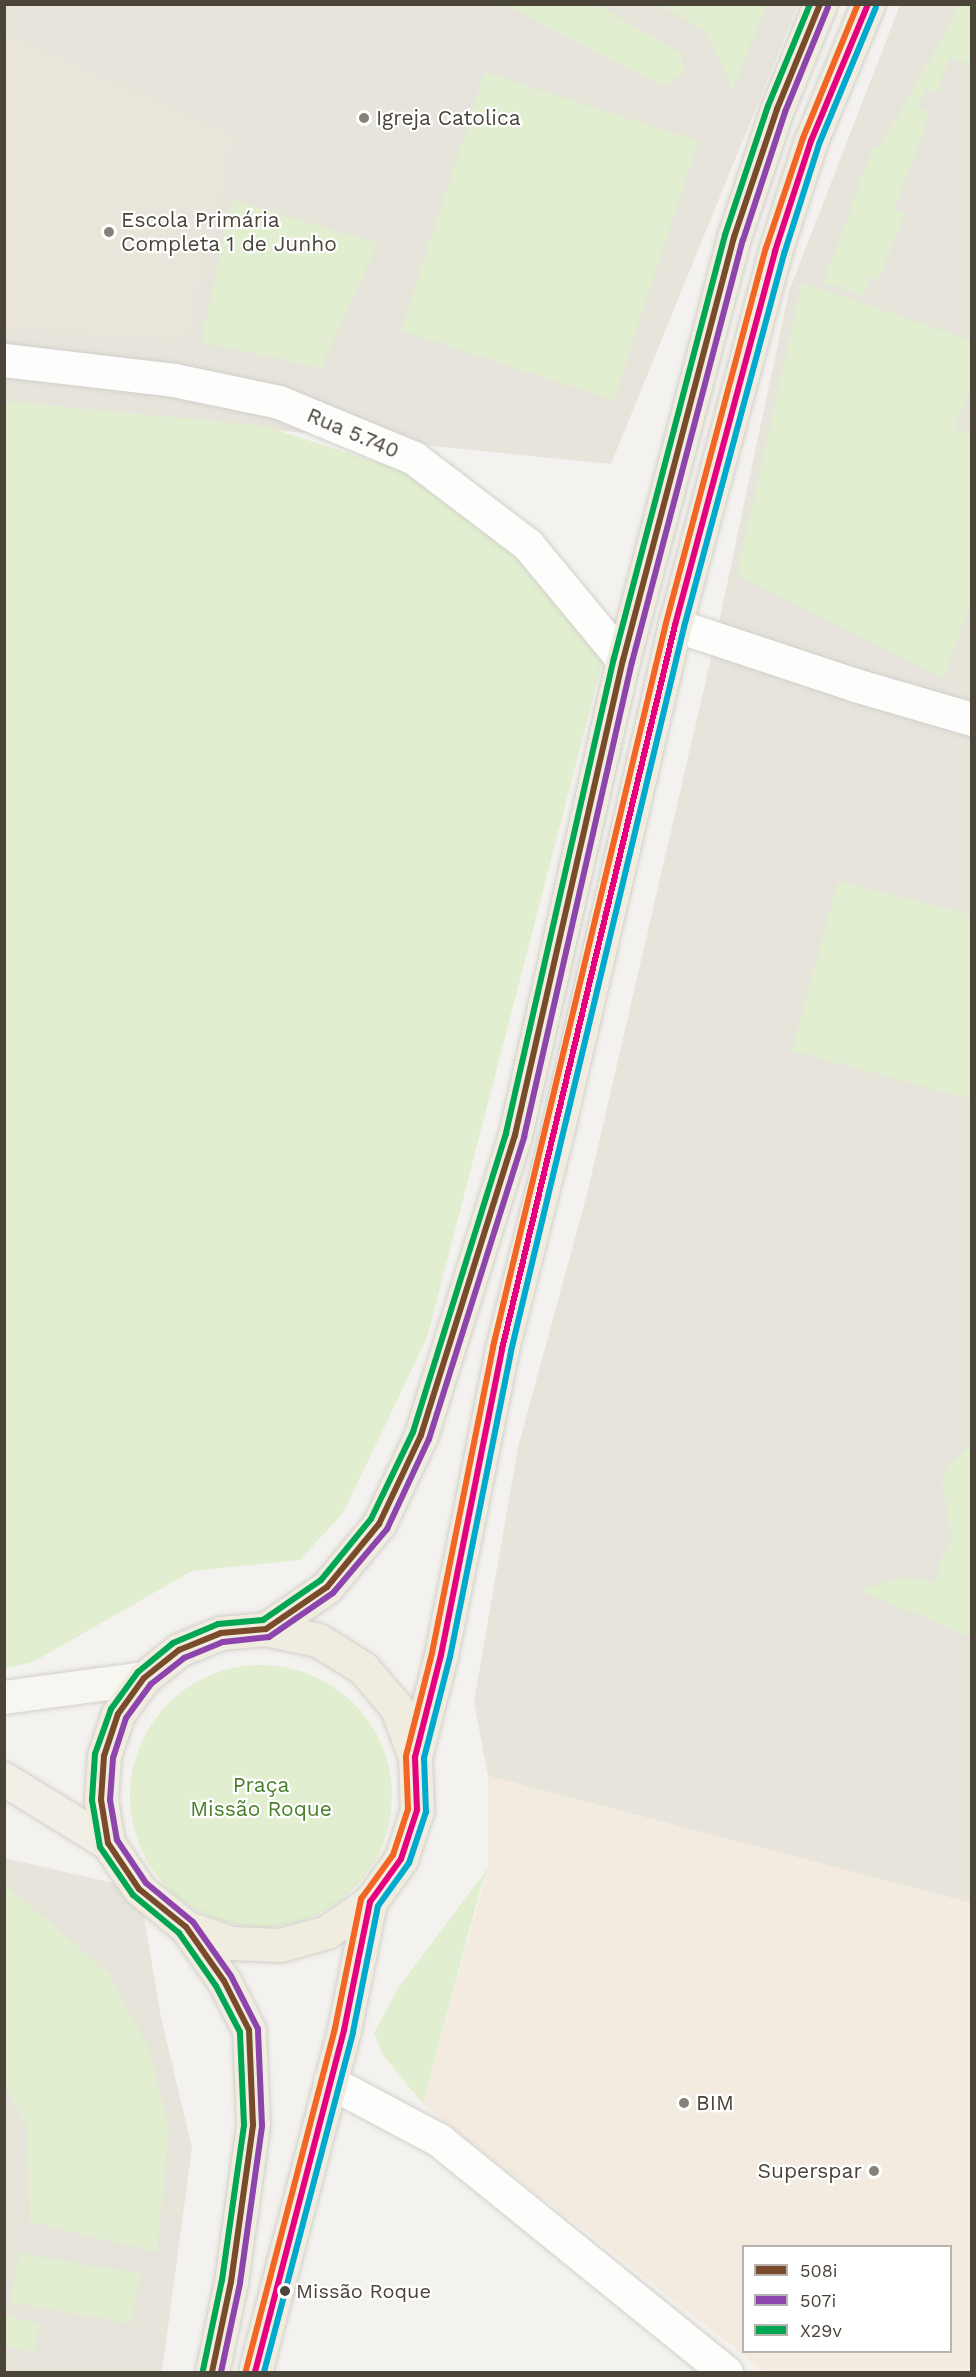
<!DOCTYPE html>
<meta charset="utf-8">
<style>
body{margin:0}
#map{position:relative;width:976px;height:2377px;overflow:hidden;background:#f4f2ee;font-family:"Work Sans",sans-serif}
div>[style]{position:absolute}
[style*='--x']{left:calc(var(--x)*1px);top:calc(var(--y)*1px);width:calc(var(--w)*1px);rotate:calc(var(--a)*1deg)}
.residential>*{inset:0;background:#e7e4dc}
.commercial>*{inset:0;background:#f3ebdf}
.education>*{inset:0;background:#eae5da}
.green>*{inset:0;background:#e1eecf;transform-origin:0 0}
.round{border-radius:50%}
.roads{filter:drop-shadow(0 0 2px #d2d0cb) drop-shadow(0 0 2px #d2d0cb)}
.minor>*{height:33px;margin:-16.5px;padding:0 16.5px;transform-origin:16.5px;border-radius:16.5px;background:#fdfdfc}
.secondary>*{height:33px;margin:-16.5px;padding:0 16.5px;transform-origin:16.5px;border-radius:16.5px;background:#f7f6f1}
.primary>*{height:33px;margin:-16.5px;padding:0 16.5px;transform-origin:16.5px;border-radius:16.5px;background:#f2efe6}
.trunk>*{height:33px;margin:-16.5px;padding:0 16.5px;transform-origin:16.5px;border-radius:16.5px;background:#f0ece0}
.bus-1>*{height:6px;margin:-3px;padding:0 3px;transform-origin:3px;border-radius:3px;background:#7a4b2a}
.bus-2>*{height:6px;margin:-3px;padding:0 3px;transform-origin:3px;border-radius:3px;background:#8e44ad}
.bus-3>*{height:6px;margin:-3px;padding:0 3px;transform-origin:3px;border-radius:3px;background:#00a651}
.bus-4>*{height:6px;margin:-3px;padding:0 3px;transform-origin:3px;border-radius:3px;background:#e5007d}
.bus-5>*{height:6px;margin:-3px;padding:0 3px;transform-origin:3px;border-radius:3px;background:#00a9ce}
.bus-6>*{height:6px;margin:-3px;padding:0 3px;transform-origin:3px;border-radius:3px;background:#f26522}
.dots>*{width:16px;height:16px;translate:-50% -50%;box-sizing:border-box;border:3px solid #fff;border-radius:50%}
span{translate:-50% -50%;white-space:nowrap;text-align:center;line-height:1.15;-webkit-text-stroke:4.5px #fff;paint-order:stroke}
.bus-label{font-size:20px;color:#4b4439}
.left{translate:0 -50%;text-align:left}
.poi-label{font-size:21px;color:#4b4439}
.right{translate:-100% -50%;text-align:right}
.street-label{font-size:21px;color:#4b4439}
.park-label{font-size:21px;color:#4a7f2a}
.frame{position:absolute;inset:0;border:6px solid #4b4439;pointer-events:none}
.legend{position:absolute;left:742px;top:2245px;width:210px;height:108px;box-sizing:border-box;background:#fff;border:2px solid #b7b4b0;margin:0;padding:8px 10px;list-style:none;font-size:18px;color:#4b4439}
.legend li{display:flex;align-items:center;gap:12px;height:30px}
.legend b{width:30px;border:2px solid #b7b4b0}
</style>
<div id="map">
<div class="residential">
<div style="clip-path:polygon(4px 5px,798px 5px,611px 464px,5px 403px)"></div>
<div style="clip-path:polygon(900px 5px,971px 5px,971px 1903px,488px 1776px,474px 1702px,518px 1447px,587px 1194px,715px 641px,789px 291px)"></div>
<div style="clip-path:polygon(5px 1858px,139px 1889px,161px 2017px,192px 2148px,162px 2372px,5px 2372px)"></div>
</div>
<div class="commercial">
<div style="clip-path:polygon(evenodd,488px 1776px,971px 1903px,971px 2372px,765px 2372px,423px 2104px,488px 1868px,488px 1776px,744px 2246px,950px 2246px,950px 2352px,744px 2352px,744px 2246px)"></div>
</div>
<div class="education">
<div style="clip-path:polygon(4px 31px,236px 135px,187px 343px,5px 330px)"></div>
</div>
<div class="green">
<div style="clip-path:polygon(506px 5px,597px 5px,681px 53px,683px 73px,670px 83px,657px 83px)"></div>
<div style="clip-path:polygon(658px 5px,766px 5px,733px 89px,706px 30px)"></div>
<div style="clip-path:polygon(961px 5px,971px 5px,971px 65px,950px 57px,936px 93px,926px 89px,918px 108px,930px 112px,894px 210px,904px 214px,879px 280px,869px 277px,864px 296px,824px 282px,873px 147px,879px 149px)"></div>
<div style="left:485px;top:72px;width:224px;height:272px;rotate:18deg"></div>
<div style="clip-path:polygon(232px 200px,378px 243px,321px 368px,201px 342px)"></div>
<div style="clip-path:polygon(802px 283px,971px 340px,971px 385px,955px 427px,971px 435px,971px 600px,944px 679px,737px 575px)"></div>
<div style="clip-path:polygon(5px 401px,263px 426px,405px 471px,520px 555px,604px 656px,427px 1338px,343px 1513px,300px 1560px,192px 1571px,33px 1662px,5px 1668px)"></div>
<div style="clip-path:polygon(838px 881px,971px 915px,971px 1099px,792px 1051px)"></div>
<div style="clip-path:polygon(971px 1445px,971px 1637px,859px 1590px,908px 1577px,936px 1583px,941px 1558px,952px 1539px,942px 1483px,946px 1468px)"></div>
<div class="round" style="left:130px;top:1665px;width:262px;height:262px"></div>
<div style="clip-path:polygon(488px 1868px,479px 1894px,423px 2104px,383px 2055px,374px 2033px,398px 1988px)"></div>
<div style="clip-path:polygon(5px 1884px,109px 1974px,149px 2049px,169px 2129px,157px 2252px,30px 2222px,28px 2129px,5px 2084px)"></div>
<div style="left:19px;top:2253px;width:123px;height:50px;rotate:10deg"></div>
<div style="clip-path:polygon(4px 2315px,40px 2324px,33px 2352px,5px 2345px)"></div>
</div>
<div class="roads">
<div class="minor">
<div style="--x:4;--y:360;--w:171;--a:6.7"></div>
<div style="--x:174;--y:380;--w:107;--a:11.8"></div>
<div style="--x:279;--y:402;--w:146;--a:22.5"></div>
<div style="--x:414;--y:458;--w:143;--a:37.3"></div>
<div style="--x:528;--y:545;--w:149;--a:50.4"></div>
<div style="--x:675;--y:625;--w:190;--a:18.4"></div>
<div style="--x:855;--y:685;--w:122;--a:16.2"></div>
<div style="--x:330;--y:2082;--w:123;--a:28"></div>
<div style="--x:439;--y:2140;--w:369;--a:39"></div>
</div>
<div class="secondary">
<div style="--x:4;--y:1697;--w:141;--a:-7.7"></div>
</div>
<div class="primary">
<div style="--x:4;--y:1779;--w:122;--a:31.6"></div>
</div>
<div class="trunk">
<div style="--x:266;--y:1629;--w:74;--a:-34.5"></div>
<div style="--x:327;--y:1587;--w:82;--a:-50.5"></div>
<div style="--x:379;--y:1524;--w:98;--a:-64.7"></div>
<div style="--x:421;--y:1435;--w:314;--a:-72.6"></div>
<div style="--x:515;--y:1135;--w:487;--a:-77.2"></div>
<div style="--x:623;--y:660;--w:437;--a:-75.3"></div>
<div style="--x:734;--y:237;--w:135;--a:-71.4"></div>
<div style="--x:777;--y:109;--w:113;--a:-67.7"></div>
<div style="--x:415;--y:1757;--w:105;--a:-75.7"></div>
<div style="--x:441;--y:1655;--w:312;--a:-78.7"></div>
<div style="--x:502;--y:1349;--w:233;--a:-75.8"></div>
<div style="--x:559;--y:1123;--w:511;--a:-76.89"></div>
<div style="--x:675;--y:625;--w:387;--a:-75"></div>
<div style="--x:775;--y:251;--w:116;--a:-71.9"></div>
<div style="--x:811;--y:141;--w:148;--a:-67.4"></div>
<div style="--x:186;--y:1927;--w:48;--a:19.6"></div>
<div style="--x:231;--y:1943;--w:49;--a:2.3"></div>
<div style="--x:280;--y:1945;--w:49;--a:-15.5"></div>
<div style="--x:327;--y:1932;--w:52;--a:-34.9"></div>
<div style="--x:370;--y:1902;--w:53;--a:-54.2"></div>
<div style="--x:401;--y:1859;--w:52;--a:-71.9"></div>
<div style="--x:417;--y:1810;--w:53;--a:-92.2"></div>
<div style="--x:415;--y:1757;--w:52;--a:-110.2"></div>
<div style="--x:397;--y:1708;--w:52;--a:-130.4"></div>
<div style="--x:363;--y:1668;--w:53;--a:-148.1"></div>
<div style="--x:318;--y:1640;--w:53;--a:-168.1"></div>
<div style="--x:266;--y:1629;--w:45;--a:174.9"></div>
<div style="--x:221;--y:1633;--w:45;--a:158"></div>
<div style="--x:179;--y:1650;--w:45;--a:141.3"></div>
<div style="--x:144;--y:1678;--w:44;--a:125.8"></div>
<div style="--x:118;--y:1714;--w:44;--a:108.4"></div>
<div style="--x:104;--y:1756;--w:44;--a:93.9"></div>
<div style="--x:101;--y:1800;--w:44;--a:80.8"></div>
<div style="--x:108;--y:1843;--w:55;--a:56"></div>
<div style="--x:139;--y:1889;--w:60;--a:39"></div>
<div style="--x:186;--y:1927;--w:66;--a:54.9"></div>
<div style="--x:224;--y:1981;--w:55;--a:63"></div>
<div style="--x:249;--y:2030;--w:95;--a:87.6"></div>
<div style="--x:253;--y:2125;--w:159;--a:98"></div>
<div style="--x:231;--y:2282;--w:92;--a:101.9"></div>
<div style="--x:255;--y:2372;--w:353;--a:-75.4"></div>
<div style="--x:344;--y:2030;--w:131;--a:-78.5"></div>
</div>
</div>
<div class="bus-1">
<div style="--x:212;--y:2372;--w:92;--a:-78.1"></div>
<div style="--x:231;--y:2282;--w:159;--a:-82"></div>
<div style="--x:253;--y:2125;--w:95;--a:-92.4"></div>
<div style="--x:249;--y:2030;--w:55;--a:-117"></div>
<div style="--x:224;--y:1981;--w:66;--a:-125.1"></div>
<div style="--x:186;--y:1927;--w:60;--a:-141"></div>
<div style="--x:139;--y:1889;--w:55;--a:-124"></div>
<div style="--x:108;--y:1843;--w:44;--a:-99.2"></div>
<div style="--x:101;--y:1800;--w:44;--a:-86.1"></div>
<div style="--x:104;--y:1756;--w:44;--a:-71.6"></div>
<div style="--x:118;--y:1714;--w:44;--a:-54.2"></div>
<div style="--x:144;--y:1678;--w:45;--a:-38.7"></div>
<div style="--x:179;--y:1650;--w:45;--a:-22"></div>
<div style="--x:221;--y:1633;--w:45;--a:-5.1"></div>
<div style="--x:266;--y:1629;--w:74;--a:-34.5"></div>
<div style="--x:327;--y:1587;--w:82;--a:-50.5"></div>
<div style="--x:379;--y:1524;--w:98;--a:-64.7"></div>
<div style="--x:421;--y:1435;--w:314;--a:-72.6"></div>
<div style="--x:515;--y:1135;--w:487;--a:-77.2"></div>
<div style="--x:623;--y:660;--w:437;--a:-75.3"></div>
<div style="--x:734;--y:237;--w:135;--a:-71.4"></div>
<div style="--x:777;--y:109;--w:113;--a:-67.7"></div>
</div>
<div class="bus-2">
<div style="--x:221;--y:2372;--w:91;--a:-77.9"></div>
<div style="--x:240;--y:2283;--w:159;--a:-82"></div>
<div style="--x:262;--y:2126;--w:97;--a:-92.4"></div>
<div style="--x:258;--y:2029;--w:59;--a:-117"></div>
<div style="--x:231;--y:1976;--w:66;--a:-125.1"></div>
<div style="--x:193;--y:1922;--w:61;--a:-140.3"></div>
<div style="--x:146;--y:1883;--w:52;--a:-124"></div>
<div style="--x:117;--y:1840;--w:41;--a:-99.9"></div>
<div style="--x:110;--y:1800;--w:42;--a:-85.9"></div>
<div style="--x:113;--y:1758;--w:42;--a:-72"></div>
<div style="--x:126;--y:1718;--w:42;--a:-53.7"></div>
<div style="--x:151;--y:1684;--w:42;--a:-38.2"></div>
<div style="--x:184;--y:1658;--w:42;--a:-22.3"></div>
<div style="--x:223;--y:1642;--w:46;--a:-6.2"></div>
<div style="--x:269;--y:1637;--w:78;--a:-34.5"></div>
<div style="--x:333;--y:1593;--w:84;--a:-49.8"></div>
<div style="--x:387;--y:1529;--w:99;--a:-65"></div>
<div style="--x:429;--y:1439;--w:317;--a:-72.5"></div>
<div style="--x:524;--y:1137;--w:487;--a:-77.2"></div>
<div style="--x:632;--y:662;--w:436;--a:-75.3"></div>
<div style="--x:743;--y:240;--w:135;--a:-71.8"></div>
<div style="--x:785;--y:112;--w:113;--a:-67.7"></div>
</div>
<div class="bus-3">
<div style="--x:203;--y:2370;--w:92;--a:-78.1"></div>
<div style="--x:222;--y:2280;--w:157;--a:-81.9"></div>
<div style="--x:244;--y:2125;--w:93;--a:-92.5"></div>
<div style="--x:240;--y:2032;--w:52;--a:-117.6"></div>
<div style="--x:216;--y:1986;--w:65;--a:-124.9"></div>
<div style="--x:179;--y:1933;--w:60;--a:-140.4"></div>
<div style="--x:133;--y:1895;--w:58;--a:-124.5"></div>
<div style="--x:100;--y:1847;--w:48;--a:-99.7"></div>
<div style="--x:92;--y:1800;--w:46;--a:-86.3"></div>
<div style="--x:95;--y:1754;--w:48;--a:-70.4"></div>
<div style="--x:111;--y:1709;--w:46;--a:-53.9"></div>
<div style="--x:138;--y:1672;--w:45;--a:-39.6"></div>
<div style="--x:173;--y:1643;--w:49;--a:-22.9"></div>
<div style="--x:218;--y:1624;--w:45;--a:-5.1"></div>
<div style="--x:263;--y:1620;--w:70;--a:-34.6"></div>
<div style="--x:321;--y:1580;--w:79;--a:-50.7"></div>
<div style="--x:371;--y:1519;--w:97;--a:-64.2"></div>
<div style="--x:413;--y:1432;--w:313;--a:-72.7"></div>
<div style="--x:506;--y:1133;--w:487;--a:-77.2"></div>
<div style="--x:614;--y:658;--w:437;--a:-75.3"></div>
<div style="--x:725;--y:235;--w:136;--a:-71.6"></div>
<div style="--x:768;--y:106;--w:110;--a:-67.6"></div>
</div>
<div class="bus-4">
<div style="--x:255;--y:2372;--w:353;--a:-75.4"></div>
<div style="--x:344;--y:2030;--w:131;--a:-78.5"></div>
<div style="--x:370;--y:1902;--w:53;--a:-54.2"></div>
<div style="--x:401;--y:1859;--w:52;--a:-71.9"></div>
<div style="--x:417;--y:1810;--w:53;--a:-92.2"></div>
<div style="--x:415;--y:1757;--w:105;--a:-75.7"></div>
<div style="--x:441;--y:1655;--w:312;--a:-78.7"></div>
<div style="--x:502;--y:1349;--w:744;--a:-76.56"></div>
<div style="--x:675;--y:625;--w:387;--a:-75"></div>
<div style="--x:775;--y:251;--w:116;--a:-71.9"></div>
<div style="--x:811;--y:141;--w:148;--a:-67.4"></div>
</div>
<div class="bus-5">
<div style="--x:264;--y:2372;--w:351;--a:-75.3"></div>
<div style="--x:353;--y:2032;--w:128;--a:-78.8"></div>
<div style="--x:378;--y:1906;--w:53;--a:-54.2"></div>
<div style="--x:409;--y:1863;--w:54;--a:-71.6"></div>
<div style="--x:426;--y:1812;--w:54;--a:-92.1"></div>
<div style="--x:424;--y:1758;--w:104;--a:-75.6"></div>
<div style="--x:450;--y:1657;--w:312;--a:-78.7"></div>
<div style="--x:511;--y:1351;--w:744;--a:-76.56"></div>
<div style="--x:684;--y:627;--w:386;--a:-75"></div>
<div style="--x:784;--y:254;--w:115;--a:-72.3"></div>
<div style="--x:819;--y:144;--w:148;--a:-67.4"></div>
</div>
<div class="bus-6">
<div style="--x:246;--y:2370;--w:353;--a:-75.4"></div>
<div style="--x:335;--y:2028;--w:132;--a:-78.6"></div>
<div style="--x:361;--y:1899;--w:54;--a:-54"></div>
<div style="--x:393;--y:1855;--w:48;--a:-71.9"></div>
<div style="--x:408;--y:1809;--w:53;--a:-92.2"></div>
<div style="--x:406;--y:1756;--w:106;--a:-75.8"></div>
<div style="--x:432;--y:1653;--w:312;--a:-78.7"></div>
<div style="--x:493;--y:1347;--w:744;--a:-76.56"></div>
<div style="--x:666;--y:623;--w:388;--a:-75.1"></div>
<div style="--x:766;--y:248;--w:116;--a:-71.4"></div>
<div style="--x:803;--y:138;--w:145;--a:-67.7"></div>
</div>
<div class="dots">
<div style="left:364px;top:118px;background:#868178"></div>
<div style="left:109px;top:232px;background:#868178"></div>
<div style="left:684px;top:2103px;background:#868178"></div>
<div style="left:874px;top:2171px;background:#868178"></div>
<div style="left:285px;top:2291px;background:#4b4439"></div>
</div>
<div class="bus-label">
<span class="left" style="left:296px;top:2291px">Missão Roque</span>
</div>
<div class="poi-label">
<span class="left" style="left:376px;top:118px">Igreja Catolica</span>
<span class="left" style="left:121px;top:232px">Escola Primária<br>Completa 1 de Junho</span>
<span class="left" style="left:696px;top:2103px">BIM</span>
<span class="right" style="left:862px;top:2171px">Superspar</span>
</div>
<div class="street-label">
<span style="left:353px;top:433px;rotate:23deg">Rua 5.740</span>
</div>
<div class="park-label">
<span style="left:261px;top:1797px">Praça<br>Missão Roque</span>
</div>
<div class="frame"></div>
<ul class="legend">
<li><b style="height:8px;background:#7a4b2a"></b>508i</li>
<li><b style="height:8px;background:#8e44ad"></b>507i</li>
<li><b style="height:8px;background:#00a651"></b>X29v</li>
</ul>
</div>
